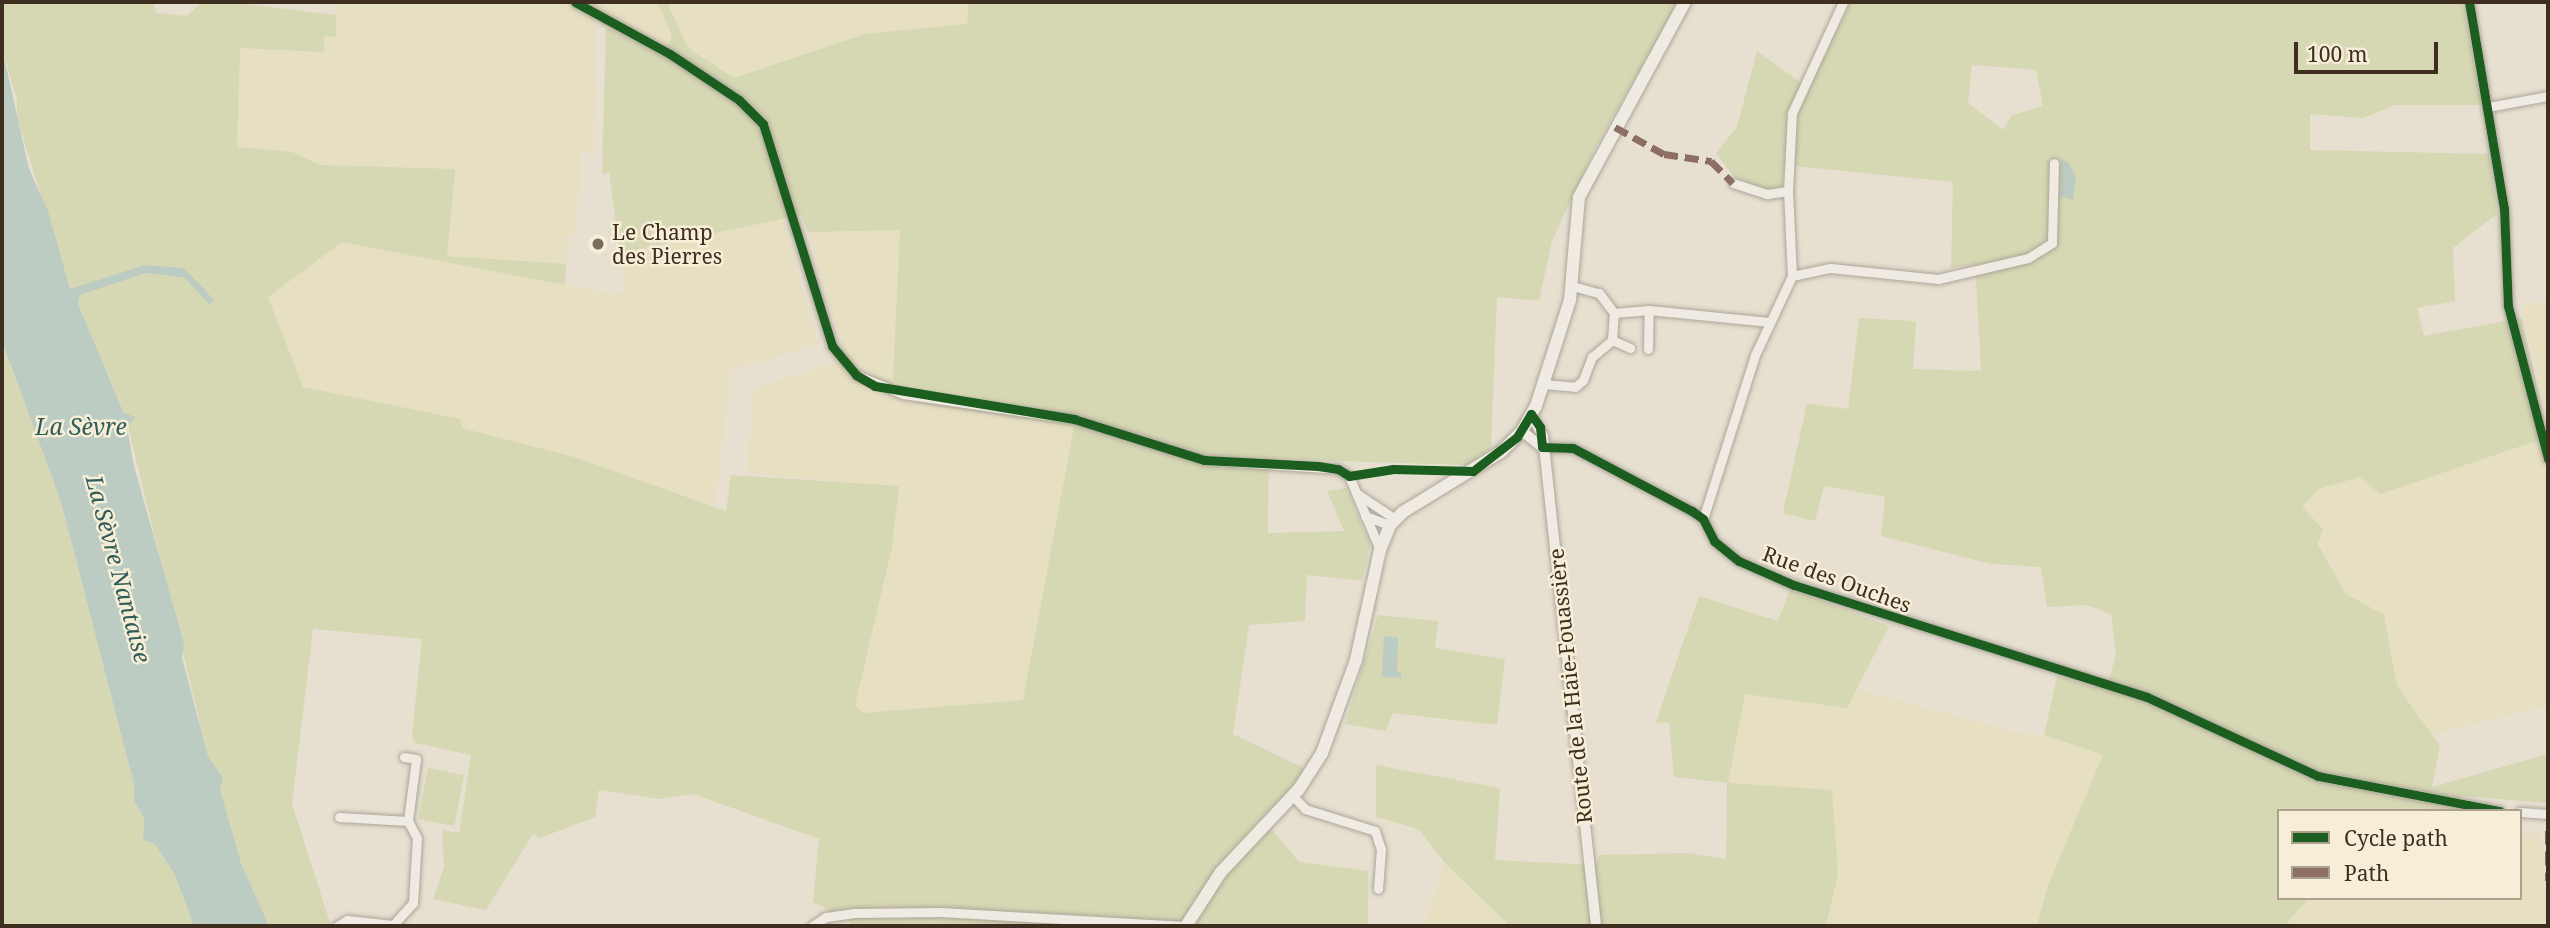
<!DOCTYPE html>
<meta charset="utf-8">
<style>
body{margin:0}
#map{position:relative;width:2550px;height:928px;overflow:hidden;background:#e7e0d1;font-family:"Noto Serif",serif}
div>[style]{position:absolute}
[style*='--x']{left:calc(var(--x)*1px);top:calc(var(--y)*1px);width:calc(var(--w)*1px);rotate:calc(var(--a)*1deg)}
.farmland>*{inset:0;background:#e6dfc2}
.green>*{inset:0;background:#d6d7b3;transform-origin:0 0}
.water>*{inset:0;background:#bcccc2}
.roads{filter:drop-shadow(0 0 2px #ada599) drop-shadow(0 0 2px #ada599)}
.minor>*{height:9px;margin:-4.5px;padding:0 4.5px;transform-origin:4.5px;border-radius:4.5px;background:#efebe3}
.tertiary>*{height:10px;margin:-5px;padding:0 5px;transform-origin:5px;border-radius:5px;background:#efebe3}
.secondary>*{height:12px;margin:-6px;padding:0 6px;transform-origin:6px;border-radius:6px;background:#efebe3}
.quiet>*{height:7px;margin-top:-3.5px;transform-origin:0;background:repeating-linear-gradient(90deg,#8d6e63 0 14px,transparent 0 21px)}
.cycleway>*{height:9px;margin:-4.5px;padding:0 4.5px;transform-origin:4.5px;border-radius:4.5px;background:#1b5e20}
.dots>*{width:19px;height:19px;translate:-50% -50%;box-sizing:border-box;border:4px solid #f7eed8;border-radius:50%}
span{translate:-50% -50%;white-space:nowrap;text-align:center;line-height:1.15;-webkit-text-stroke:5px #f7eed8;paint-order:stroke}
.poi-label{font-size:21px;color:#3d2e20}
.left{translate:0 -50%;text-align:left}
.street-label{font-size:21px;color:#3d2e20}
.water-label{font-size:23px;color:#2f5d5a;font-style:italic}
.frame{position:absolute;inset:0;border:4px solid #3d2e20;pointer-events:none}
.legend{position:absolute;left:2277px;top:809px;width:245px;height:91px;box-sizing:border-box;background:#f7eed8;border:2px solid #ada18e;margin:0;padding:9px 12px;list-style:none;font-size:21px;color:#3d2e20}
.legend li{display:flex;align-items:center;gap:14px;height:35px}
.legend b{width:35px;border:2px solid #ada18e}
.scale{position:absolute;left:2294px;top:42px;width:144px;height:32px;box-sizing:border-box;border:4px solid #3d2e20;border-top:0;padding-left:9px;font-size:21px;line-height:24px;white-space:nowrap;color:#3d2e20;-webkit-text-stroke:5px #f7eed8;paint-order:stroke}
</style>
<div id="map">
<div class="farmland">
<div style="clip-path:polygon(336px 2px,657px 2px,672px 35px,664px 55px,596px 22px,594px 150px,580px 152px,577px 235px,569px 236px,566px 264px,447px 256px,454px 169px,320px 165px,292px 152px,237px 147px,240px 48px,323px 52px,324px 35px,336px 37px)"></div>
<div style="clip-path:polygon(667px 2px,969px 2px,967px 24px,865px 34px,734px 78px,688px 48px)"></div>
<div style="clip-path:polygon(783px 218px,818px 345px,731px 370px,715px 507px,574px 457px,303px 387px,268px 297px,342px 242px,613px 294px,626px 290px,620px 253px)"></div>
<div style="clip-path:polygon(900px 230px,893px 379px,916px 403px,1074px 427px,1023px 700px,863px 713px,855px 706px,892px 547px,899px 487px,747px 473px,753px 389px,835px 363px,843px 348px,808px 232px)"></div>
<div style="clip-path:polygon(2548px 301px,2548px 424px,2522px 305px)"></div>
<div style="clip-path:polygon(2548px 437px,2548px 705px,2432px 735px,2397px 686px,2384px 616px,2346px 594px,2302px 507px,2318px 489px,2361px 477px,2380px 494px)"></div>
<div style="clip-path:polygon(1857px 689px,2015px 732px,2044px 735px,2103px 755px,2048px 885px,2037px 926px,1826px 926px,1838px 874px,1727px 783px,1745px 693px,1847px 708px)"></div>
<div style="clip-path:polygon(2541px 831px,2548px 926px,2284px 926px,2309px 898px,2416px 898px,2448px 903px,2448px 898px,2520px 898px,2520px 835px)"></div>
<div style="clip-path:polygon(1445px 863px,1510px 926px,1423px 926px)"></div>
</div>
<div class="green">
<div style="clip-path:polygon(2px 2px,154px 2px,156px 13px,187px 16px,202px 2px,229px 2px,336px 15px,336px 37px,324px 36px,324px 52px,240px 48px,237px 147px,292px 152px,320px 165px,455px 169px,447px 256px,566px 264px,565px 285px,342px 242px,268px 297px,303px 387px,460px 419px,462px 428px,574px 457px,726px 511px,731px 475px,899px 486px,892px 547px,855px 706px,863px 713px,1023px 700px,1074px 427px,916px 403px,893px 379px,900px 230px,808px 232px,801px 215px,620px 253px,609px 172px,602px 174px,606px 27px,664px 55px,672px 35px,657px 2px,667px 2px,688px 48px,734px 78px,865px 34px,967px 24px,969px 2px,1679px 2px,1597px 144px,1552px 241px,1539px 301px,1497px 297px,1491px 448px,1468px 465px,1269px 459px,1268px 533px,1344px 531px,1327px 491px,1346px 488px,1370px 544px,1362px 581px,1307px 575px,1305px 621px,1249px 625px,1233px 734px,1306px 769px,1264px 820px,1299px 862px,1368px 871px,1368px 926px,850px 926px,851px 922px,813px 902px,819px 839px,693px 794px,660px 799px,599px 790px,595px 817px,540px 838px,533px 834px,486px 910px,433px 899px,444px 867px,442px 830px,459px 833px,471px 755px,415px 743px,412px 735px,422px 639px,313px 629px,292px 804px,331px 926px,269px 926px,241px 863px,220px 789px,223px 778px,208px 756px,125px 414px,78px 304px,80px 295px,147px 273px,185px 278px,209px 303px,184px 268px,144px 265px,70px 289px,17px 118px,17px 100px,2px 48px)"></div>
<div style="clip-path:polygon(evenodd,1832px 2px,2462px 2px,2482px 105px,2395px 105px,2363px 118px,2310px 114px,2310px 150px,2489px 154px,2497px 214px,2453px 248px,2455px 301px,2417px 308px,2424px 336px,2522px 318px,2548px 437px,2380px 494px,2360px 477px,2318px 489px,2302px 507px,2323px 529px,2318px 544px,2346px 594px,2384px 615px,2397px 686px,2440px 746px,2432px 787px,2548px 754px,2548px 803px,2461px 796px,2458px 811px,2279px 811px,2279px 898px,2309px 898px,2284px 926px,2037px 926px,2048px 885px,2103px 755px,2044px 735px,2057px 676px,2107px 690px,2116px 653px,2111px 614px,2086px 605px,2047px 607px,2041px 567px,1991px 564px,1881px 536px,1885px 497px,1824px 486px,1815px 521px,1783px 513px,1807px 403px,1848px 409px,1859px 318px,1916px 321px,1913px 369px,1981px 371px,1975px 264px,1951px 268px,1953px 182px,1785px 165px,1782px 190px,1762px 189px,1733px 176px,1716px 153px,1737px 127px,1757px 51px,1807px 87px,1848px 9px,1832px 2px,1972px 65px,2036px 70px,2043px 106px,2012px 115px,2003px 130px,1968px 103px,1972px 65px)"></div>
<div style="clip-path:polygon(2px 341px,61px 502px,134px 784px,134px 801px,144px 818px,143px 840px,155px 844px,175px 875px,194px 926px,2px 926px)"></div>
<div style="clip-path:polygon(1790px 589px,1889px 626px,1847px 708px,1745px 694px,1728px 783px,1832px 790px,1838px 874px,1826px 926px,1510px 926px,1445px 863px,1418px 829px,1376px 817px,1376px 765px,1500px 788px,1495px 860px,1596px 865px,1599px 855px,1687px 853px,1726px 859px,1727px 783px,1674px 777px,1669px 723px,1656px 722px,1699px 596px,1778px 621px)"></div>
<div style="clip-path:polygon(1378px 615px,1438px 621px,1435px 648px,1505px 659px,1497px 725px,1393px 713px,1386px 731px,1345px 724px)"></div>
<div style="left:428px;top:768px;width:37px;height:52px;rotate:11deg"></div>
</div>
<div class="water">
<div style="clip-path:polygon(2px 48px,29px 169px,48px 211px,70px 289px,144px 265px,184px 268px,214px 300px,209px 304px,185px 278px,147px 273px,80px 295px,78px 304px,124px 413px,135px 417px,127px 428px,134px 466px,184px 644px,182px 658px,208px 756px,223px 778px,220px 789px,241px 863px,269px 926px,194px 926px,175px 875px,155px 844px,143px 840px,144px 818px,134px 801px,134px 784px,61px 502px,2px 341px)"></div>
<div style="clip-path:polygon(2061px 159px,2069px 163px,2076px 177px,2073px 200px,2060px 196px)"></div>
<div style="clip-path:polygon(1384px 636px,1398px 638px,1397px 672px,1401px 672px,1401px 678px,1382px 677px)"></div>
</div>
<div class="roads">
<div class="minor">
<div style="--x:575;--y:2;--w:108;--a:28.7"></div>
<div style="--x:670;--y:54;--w:83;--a:33.7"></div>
<div style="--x:739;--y:100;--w:34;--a:45"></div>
<div style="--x:763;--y:124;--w:232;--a:72.7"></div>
<div style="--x:832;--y:346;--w:38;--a:50"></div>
<div style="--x:856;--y:375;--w:51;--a:22"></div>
<div style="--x:903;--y:394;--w:173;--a:8.3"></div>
<div style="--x:1074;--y:419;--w:136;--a:17.5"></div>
<div style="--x:1204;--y:460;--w:134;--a:3.8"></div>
<div style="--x:1338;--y:469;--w:13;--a:32"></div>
<div style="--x:1349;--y:476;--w:80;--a:67.3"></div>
<div style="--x:2469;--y:2;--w:209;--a:80.4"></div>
<div style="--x:2504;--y:208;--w:98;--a:87.7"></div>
<div style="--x:2508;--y:306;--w:158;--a:75.3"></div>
<div style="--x:2488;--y:107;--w:61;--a:-10.4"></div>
<div style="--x:1733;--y:183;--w:36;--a:18"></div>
<div style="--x:1767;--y:194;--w:21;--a:-8"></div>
<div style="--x:1792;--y:276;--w:85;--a:-92.7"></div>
<div style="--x:1788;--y:191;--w:78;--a:-87.1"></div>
<div style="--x:1792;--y:113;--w:122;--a:-65.3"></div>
<div style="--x:1572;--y:286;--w:28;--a:15"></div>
<div style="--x:1599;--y:293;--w:25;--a:53"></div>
<div style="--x:1614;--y:313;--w:35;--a:-5"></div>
<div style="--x:1649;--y:310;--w:121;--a:5.7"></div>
<div style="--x:1612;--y:340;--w:20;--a:24"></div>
<div style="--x:1648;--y:349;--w:39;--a:-89"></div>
<div style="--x:1543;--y:384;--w:32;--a:5"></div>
<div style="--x:1575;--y:387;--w:11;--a:-41"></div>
<div style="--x:1583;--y:380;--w:25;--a:-69"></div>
<div style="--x:1592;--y:357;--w:26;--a:-40"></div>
<div style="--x:1612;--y:340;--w:27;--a:-86"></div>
<div style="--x:1542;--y:447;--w:31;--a:2"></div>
<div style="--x:1573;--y:448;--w:135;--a:27.9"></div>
<div style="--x:1692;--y:511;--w:14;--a:36"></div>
<div style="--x:1703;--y:519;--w:25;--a:63"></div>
<div style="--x:1714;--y:541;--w:32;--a:39"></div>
<div style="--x:1739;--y:561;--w:60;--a:23.6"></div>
<div style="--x:1794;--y:585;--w:370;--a:17.6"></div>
<div style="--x:2147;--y:697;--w:188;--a:24.8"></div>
<div style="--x:2318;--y:776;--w:185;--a:10.9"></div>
<div style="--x:1356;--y:493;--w:47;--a:33.7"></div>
<div style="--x:1365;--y:516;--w:27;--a:20"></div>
<div style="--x:1703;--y:519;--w:172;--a:-72.4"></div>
<div style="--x:1755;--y:355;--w:87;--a:-64.9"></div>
<div style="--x:1792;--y:276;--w:39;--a:-12"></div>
<div style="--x:1830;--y:268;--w:109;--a:5.8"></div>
<div style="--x:1938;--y:279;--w:92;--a:-13.1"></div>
<div style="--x:2028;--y:258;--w:28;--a:-32"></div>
<div style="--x:2052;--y:243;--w:80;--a:-88.6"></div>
<div style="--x:404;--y:757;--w:12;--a:9"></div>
<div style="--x:416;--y:759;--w:63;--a:97.4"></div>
<div style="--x:1293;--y:796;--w:18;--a:47"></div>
<div style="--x:1305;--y:809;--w:73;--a:17.4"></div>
<div style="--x:1375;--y:831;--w:19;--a:72"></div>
<div style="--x:1381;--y:849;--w:40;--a:94.3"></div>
<div style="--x:2520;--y:812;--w:28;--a:4"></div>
<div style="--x:337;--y:926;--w:12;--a:-31"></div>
<div style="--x:347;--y:920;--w:46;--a:6.2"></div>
<div style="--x:393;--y:925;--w:30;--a:-48"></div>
<div style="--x:413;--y:903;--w:65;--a:-86.5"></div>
<div style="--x:417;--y:838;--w:19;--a:-118"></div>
<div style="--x:408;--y:821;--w:69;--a:-176.7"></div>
<div style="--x:812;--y:926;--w:17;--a:-33"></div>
<div style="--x:826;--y:917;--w:27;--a:-8"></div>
<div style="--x:853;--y:913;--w:87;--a:-0.7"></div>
<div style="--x:940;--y:912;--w:245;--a:3.3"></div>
</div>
<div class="tertiary">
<div style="--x:1531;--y:414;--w:26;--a:62"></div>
<div style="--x:1543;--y:437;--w:492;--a:83.8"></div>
<div style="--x:1522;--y:431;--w:26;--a:39"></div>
</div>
<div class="secondary">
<div style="--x:1186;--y:926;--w:64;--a:-57.1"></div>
<div style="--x:1221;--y:872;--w:114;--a:-46.8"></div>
<div style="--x:1299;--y:789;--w:43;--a:-57.4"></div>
<div style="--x:1322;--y:753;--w:99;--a:-69.9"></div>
<div style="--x:1356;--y:660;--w:113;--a:-77.7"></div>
<div style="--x:1380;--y:550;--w:27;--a:-68"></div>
<div style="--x:1390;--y:525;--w:18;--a:-45"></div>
<div style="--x:1403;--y:512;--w:115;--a:-31.5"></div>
<div style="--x:1501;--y:452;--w:30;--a:-45"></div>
<div style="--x:1522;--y:431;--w:29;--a:-61"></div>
<div style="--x:1536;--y:406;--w:111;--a:-72.2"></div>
<div style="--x:1570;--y:300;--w:103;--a:-85"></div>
<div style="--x:1579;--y:197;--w:222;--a:-61.5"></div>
</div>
</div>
<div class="quiet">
<div style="--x:1615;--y:127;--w:56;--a:28.9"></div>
<div style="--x:1664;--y:154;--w:48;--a:8.5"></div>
<div style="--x:1711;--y:161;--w:31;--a:45"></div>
<div style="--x:2548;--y:830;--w:50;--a:90"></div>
</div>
<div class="cycleway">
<div style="--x:575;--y:2;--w:108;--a:28.7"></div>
<div style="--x:670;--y:54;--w:83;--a:33.7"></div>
<div style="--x:739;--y:100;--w:34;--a:45"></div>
<div style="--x:763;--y:124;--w:232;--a:72.7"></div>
<div style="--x:832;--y:346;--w:38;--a:50"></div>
<div style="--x:856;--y:375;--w:22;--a:30"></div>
<div style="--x:875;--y:386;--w:202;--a:9.4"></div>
<div style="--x:1074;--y:419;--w:136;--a:17.5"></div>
<div style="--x:1204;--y:460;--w:114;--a:3"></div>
<div style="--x:1318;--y:466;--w:20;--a:9"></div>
<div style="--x:1338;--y:469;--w:13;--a:32"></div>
<div style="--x:1349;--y:476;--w:45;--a:-9"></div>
<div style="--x:1393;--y:469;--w:80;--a:1.4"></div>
<div style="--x:1473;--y:471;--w:56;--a:-37.7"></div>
<div style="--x:1517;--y:437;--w:27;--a:-59"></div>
<div style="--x:1531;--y:414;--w:16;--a:55"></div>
<div style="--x:1540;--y:427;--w:20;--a:84"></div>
<div style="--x:2469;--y:2;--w:209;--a:80.4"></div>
<div style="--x:2504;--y:208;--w:98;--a:87.7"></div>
<div style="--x:2508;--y:306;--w:158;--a:75.3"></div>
<div style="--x:1542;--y:447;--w:31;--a:2"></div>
<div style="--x:1573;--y:448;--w:135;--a:27.9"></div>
<div style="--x:1692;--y:511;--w:14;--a:36"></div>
<div style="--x:1703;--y:519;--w:25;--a:63"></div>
<div style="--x:1714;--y:541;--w:32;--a:39"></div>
<div style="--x:1739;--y:561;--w:60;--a:23.6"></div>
<div style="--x:1794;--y:585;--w:370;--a:17.6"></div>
<div style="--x:2147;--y:697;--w:188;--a:24.8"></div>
<div style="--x:2318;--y:776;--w:185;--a:10.9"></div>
</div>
<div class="dots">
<div style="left:598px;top:244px;background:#786c5e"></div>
</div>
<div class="poi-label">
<span class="left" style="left:612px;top:244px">Le Champ<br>des Pierres</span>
</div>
<div class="street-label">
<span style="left:1837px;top:579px;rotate:20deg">Rue des Ouches</span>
<span style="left:1570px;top:686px;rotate:-96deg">Route de la Haie-Fouassière</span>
</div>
<div class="water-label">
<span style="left:81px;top:426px">La Sèvre</span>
<span style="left:119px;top:569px;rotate:75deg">La Sèvre Nantaise</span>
</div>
<div class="frame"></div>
<ul class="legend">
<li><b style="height:9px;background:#1b5e20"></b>Cycle path</li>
<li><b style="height:9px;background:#8d6e63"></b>Path</li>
</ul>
<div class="scale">100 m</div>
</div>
